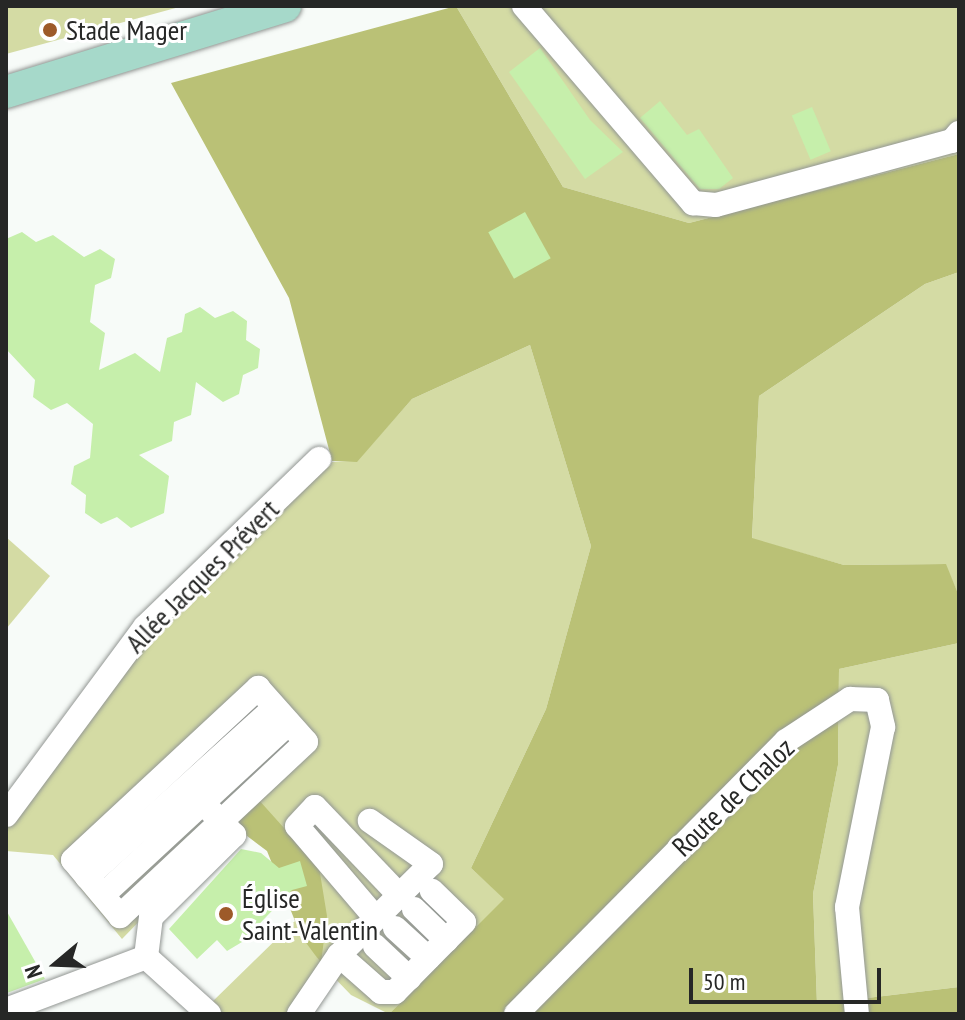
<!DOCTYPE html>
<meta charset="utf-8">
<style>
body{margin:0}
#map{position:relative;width:965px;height:1020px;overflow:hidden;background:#f7fbf8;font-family:"PT Sans Narrow",sans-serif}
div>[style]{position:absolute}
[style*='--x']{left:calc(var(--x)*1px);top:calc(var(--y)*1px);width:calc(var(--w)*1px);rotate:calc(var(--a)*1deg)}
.green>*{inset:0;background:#d4dba4}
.forest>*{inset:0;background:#bac176}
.building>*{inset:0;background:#c6efab;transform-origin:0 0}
.roads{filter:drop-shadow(0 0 2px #939794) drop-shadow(0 0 2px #939794)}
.minor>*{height:24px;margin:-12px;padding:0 12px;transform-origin:12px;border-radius:12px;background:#fff}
.major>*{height:32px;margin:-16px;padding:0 16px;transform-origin:16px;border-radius:16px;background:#a6d9ca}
.dots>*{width:22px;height:22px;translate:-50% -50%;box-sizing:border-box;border:4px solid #fff;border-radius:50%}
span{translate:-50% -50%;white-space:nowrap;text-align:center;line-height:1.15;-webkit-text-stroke:6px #fff;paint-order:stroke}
.poi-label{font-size:28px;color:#262726}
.left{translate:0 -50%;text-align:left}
.street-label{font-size:28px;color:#262726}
.frame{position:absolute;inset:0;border:8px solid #262726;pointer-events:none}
.north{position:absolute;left:16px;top:924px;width:80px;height:80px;-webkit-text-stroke:6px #fff;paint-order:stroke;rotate:251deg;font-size:22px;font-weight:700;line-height:32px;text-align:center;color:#262726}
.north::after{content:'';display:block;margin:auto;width:28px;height:36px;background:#262726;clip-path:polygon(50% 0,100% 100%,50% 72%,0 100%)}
.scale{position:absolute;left:689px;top:968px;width:192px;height:36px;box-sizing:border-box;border:4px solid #262726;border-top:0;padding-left:10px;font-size:24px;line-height:28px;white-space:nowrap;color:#262726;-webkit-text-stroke:6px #fff;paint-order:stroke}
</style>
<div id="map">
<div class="green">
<div style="clip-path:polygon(6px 6px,183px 6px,6px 54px)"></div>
<div style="clip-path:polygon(456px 6px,959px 6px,959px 154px,689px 223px,563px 187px)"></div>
<div style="clip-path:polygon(959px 272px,959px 596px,945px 564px,844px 565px,752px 539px,759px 396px,925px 284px)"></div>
<div style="clip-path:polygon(530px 345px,591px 546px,546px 709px,471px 868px,505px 899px,389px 1014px,351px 995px,321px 964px,286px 1014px,221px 1014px,211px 1003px,295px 921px,320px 962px,258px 799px,122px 939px,53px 855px,6px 851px,6px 822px,153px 635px,332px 462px,357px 461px,412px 399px)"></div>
<div style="clip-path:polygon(6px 537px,50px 576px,6px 629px)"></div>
<div style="clip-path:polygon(959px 643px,959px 987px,817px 1004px,813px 894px,838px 765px,839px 669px)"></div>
</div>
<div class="forest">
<div style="clip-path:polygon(456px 6px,563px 187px,689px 223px,959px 154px,959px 272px,925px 284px,759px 396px,752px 538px,844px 565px,946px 564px,959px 596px,959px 643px,839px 669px,838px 765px,813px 894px,817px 1004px,959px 987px,959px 1014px,389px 1014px,504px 899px,471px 868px,546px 709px,591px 546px,530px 345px,412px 399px,357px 462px,332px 461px,289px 298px,171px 83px)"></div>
<div style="clip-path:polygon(258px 799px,319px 867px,327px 916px,321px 963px,301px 936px,267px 851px,230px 823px)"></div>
</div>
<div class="building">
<div style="clip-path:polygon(540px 48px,590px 120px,623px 152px,585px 179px,509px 72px)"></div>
<div style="clip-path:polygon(660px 101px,687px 135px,699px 129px,733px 178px,719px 189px,700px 189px,640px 118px)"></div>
<div style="left:812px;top:107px;width:48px;height:22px;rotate:67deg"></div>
<div style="left:525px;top:212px;width:53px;height:42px;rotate:61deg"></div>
<div style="clip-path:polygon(22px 232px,36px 242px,53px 235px,84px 257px,100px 249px,115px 259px,111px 278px,95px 285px,90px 322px,105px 333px,99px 370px,135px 353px,160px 372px,167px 338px,182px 332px,185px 314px,200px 307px,215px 318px,233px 311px,247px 321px,246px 340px,260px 349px,258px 368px,243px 375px,239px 394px,223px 402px,196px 382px,191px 415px,174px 422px,172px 441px,139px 455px,169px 476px,164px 513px,131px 528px,117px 517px,101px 524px,85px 513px,86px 495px,71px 484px,74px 466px,90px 458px,93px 424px,67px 403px,51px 410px,33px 397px,35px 380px,6px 349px,6px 239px)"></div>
<div style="clip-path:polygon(241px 849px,261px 853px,279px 868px,300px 861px,307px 886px,292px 890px,242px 942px,227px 951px,217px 940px,197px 959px,169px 929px)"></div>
<div style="clip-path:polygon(6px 910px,45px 979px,7px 993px,6px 991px)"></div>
</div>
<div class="roads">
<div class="minor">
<div style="--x:524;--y:6;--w:260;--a:49.4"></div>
<div style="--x:693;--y:203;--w:23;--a:5"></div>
<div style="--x:716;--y:205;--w:245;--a:-15.2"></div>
<div style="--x:952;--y:141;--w:11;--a:-49"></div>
<div style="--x:258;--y:688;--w:72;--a:48.4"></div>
<div style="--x:306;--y:742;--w:255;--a:136.9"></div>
<div style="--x:120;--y:916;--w:73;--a:-130"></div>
<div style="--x:73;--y:860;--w:253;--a:-42.9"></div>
<div style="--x:6;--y:815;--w:234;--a:-53.5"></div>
<div style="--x:145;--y:627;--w:242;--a:-44"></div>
<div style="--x:87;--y:877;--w:253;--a:-42.1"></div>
<div style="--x:103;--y:895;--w:253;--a:-42.8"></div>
<div style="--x:414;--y:909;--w:45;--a:44.1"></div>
<div style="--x:374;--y:916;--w:118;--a:-130.5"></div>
<div style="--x:297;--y:826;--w:26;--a:-47"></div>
<div style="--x:315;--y:807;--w:120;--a:46.3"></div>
<div style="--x:395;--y:928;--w:45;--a:42.3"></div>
<div style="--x:375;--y:946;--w:47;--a:43.3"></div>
<div style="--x:339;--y:955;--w:129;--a:-44.7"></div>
<div style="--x:431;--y:864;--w:75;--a:-144.8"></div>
<div style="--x:146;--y:957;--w:40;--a:-82.9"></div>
<div style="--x:151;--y:917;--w:117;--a:-44.7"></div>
<div style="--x:234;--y:835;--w:33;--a:-134"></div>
<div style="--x:6;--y:1010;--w:150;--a:-20.7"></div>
<div style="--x:146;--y:957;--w:85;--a:42.1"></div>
<div style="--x:299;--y:1014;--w:71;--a:-55.9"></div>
<div style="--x:339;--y:955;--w:56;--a:41.4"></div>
<div style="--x:381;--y:992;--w:14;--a:0"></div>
<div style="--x:395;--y:992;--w:98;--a:-45.4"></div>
<div style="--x:464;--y:922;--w:45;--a:-135.9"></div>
<div style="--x:516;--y:1014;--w:384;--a:-45.3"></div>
<div style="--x:786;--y:741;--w:77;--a:-33.3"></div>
<div style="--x:850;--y:699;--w:27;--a:2"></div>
<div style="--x:877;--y:700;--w:28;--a:77"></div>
<div style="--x:883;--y:727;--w:184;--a:101.3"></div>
<div style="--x:847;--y:907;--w:107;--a:84.7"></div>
</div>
<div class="major">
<div style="--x:6;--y:92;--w:292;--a:-17.1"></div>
</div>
</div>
<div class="dots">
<div style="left:50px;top:30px;background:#9d5a29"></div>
<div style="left:226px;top:914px;background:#9d5a29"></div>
</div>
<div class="poi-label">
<span class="left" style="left:66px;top:30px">Stade Mager</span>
<span class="left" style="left:242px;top:914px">Église<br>Saint-Valentin</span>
</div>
<div class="street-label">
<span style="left:202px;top:576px;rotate:-45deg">Allée Jacques Prévert</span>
<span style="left:733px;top:797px;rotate:-44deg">Route de Chaloz</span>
</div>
<div class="frame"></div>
<div class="north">N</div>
<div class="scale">50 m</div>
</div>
